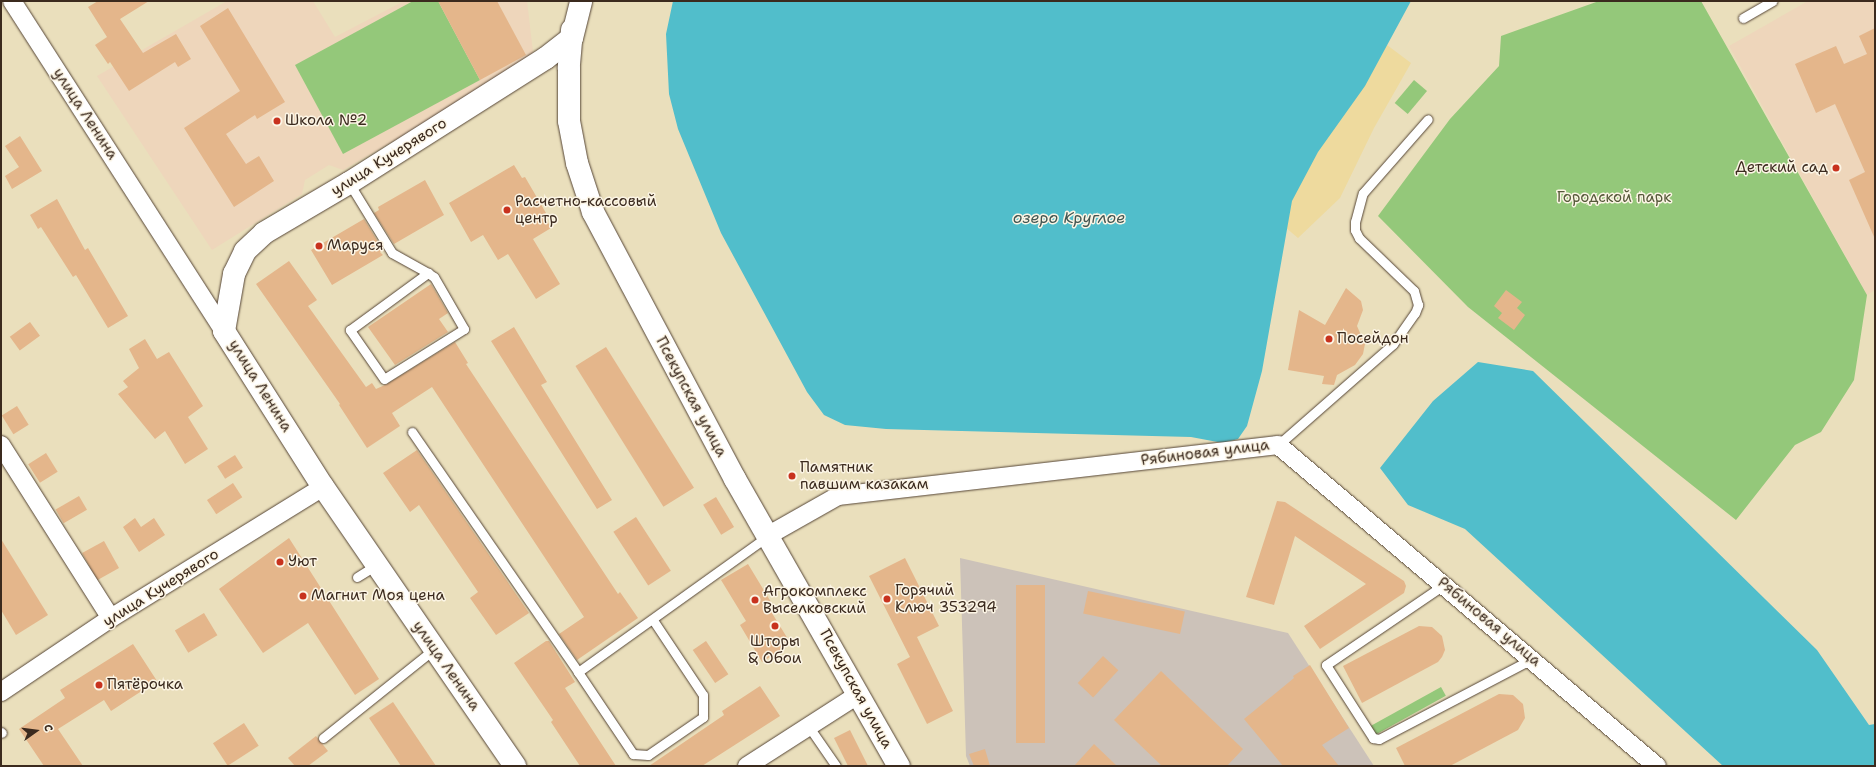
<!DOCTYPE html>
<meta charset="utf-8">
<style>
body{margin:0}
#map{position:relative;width:1876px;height:767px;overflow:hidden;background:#eadfbc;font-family:"Shantell Sans",sans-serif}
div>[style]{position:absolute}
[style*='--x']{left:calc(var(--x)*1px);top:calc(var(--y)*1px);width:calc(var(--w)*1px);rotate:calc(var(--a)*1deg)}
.built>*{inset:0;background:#eed6bb}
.industrial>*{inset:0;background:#ccc2b9}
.green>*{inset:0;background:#94c87a;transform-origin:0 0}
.sand>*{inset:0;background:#eeda9e}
.water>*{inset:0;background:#51becb}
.building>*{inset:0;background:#e4b68b;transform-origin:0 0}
.roads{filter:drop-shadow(0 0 1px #554536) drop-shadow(0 0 1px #554536)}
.service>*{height:9px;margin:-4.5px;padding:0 4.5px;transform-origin:4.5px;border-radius:4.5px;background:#fff}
.minor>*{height:18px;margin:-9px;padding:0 9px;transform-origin:9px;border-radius:9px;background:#fff}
.tertiary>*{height:22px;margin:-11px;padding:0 11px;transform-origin:11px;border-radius:11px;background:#fff}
.dots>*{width:11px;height:11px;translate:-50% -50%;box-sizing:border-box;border:2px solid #fcf5e5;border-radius:50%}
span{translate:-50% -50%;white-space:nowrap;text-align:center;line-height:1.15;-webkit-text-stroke:3px #fcf5e5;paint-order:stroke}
.street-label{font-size:15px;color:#3b2a1e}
.poi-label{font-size:15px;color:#3b2a1e}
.left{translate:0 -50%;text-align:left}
.right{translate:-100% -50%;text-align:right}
.park-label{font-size:15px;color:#56593a}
.water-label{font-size:16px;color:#425652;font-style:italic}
.frame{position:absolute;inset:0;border:2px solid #3b2a1e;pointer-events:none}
.north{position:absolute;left:16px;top:711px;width:40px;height:40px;-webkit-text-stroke:3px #fcf5e5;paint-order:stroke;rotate:76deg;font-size:11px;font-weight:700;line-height:16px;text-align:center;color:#3b2a1e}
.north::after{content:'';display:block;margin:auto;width:14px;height:18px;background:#3b2a1e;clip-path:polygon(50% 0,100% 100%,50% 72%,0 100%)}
</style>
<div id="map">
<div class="built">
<div style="clip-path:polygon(227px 1px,313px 1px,335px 37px,404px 1px,527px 1px,534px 60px,343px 170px,329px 165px,305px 180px,302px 194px,212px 250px,97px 76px)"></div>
<div style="clip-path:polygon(1808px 1px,1875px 1px,1875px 290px,1867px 295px,1729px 46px)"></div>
</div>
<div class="industrial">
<div style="clip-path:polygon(960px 558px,1288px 633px,1374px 766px,970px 766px,966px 756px)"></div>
</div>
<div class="green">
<div style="clip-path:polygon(413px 1px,438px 1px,480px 80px,343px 154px,295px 65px)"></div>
<div style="clip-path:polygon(1599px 1px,1701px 1px,1867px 295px,1854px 380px,1821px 432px,1795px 445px,1736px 520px,1468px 307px,1378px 216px,1450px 119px,1499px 66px,1501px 36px)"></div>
<div style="left:1414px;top:80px;width:17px;height:30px;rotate:40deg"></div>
<div style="left:1441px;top:687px;width:10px;height:80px;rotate:61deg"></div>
</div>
<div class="sand">
<div style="clip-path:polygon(1387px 45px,1411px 63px,1374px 128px,1340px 198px,1298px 238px,1285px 227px,1283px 195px)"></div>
</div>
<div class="water">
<div style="clip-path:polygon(673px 1px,1411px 1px,1365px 86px,1318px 152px,1292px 201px,1262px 371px,1247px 426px,1238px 439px,1223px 443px,1191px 437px,886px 429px,845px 425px,824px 415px,807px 392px,721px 233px,678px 129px,669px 94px,666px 34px)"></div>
<div style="clip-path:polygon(1478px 362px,1533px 371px,1817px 650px,1869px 725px,1875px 724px,1875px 766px,1723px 766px,1465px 529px,1408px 505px,1380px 468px,1433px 401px)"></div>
</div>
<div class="building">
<div style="clip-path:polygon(98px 1px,149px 1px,120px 19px,143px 53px,176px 34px,191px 59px,178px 67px,175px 62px,129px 91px,110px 62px,108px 64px,95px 45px,107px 37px,88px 7px)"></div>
<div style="clip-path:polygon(438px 1px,497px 1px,526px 55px,480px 80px)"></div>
<div style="clip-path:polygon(228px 8px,285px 102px,257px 119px,255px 115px,226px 134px,246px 164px,259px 156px,274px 181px,234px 207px,184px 128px,240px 91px,200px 26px)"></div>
<div style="clip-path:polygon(1875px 28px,1875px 239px,1849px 180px,1865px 172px,1835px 104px,1816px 113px,1795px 64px,1836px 46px,1844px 64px,1867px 54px,1859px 36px)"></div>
<div style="clip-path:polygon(20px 136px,42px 171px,12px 189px,5px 176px,19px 167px,5px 146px)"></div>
<div style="clip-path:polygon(514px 165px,522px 178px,525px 177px,546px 213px,544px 215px,551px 228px,533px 239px,560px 284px,536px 299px,508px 254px,498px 260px,483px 235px,471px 242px,449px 203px)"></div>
<div style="clip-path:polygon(425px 180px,444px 215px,394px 244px,374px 213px,379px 210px,378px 207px)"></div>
<div style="clip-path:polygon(57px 199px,85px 250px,88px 248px,128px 316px,108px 328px,76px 275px,73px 277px,41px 227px,38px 229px,30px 215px)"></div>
<div style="clip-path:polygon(364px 219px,383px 250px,380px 252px,383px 255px,332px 285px,311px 250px)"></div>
<div style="clip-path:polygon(289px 261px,317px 300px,308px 306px,366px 387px,372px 383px,376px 389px,387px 384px,455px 342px,468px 363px,466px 364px,618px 594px,620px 592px,638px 618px,577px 660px,559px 634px,584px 617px,432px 387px,392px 413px,400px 426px,367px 448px,339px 405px,340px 404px,256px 284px)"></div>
<div style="clip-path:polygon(431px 284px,448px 313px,439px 319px,448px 332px,395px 365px,368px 327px)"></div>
<div style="clip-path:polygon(1346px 288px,1361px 301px,1363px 310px,1357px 326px,1365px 344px,1363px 354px,1355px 365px,1337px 375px,1334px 385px,1322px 384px,1324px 376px,1288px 370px,1299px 310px,1325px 325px)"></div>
<div style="clip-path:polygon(1506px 290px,1522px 302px,1517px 308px,1525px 315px,1514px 330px,1498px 318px,1502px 313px,1494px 306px)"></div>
<div style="left:30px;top:322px;width:17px;height:25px;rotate:54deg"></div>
<div style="clip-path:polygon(514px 327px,547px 382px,541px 385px,612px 500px,597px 509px,491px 341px)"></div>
<div style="clip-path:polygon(145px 339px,157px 359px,169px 352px,203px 406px,188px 417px,208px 449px,185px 464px,165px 431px,155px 439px,118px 394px,128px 387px,123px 381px,139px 368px,129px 349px)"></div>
<div style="left:606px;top:347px;width:166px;height:36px;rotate:58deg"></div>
<div style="left:17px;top:406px;width:22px;height:18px;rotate:58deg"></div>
<div style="clip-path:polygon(417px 450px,529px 613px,496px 635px,470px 598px,478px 592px,419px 505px,410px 512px,383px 473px)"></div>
<div style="left:46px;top:453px;width:22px;height:21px;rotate:58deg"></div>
<div style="left:235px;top:455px;width:15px;height:21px;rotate:58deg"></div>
<div style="left:233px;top:483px;width:17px;height:31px;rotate:57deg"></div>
<div style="left:79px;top:496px;width:16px;height:27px;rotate:60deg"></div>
<div style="left:716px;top:497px;width:35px;height:15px;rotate:59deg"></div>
<div style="clip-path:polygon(1277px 501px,1285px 502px,1404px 581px,1406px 586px,1404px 593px,1320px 649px,1304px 626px,1366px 584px,1295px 536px,1274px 605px,1246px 597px)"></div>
<div style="left:636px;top:517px;width:64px;height:27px;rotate:57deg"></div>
<div style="clip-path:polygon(135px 518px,141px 527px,154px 518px,165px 535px,139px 552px,123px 527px)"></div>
<div style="clip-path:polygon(289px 538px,379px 679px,355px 695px,308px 623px,263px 653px,219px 589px)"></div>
<div style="clip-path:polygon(1px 539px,48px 615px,16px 635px,1px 610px)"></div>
<div style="left:104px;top:541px;width:31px;height:25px;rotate:61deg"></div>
<div style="clip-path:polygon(905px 558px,939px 626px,917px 637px,953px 711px,927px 724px,897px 664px,910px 657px,869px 576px)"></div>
<div style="clip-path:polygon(748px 564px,771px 602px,767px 605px,791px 644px,762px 662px,740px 625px,746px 621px,721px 580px)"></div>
<div style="left:1016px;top:585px;width:29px;height:158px"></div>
<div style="left:1088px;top:591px;width:99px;height:23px;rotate:12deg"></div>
<div style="left:204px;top:613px;width:26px;height:34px;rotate:59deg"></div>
<div style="clip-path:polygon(1419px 626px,1432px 627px,1442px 636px,1445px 650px,1442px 657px,1438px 662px,1362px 703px,1343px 666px)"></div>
<div style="clip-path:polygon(546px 641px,549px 641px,575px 682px,565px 688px,616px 766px,580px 766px,551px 722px,553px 720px,514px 663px)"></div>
<div style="left:706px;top:641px;width:40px;height:16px;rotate:56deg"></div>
<div style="clip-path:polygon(133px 644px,157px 681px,111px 711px,104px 700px,58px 729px,83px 766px,44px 766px,19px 729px,65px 698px,60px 690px)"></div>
<div style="left:1103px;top:656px;width:21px;height:37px;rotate:43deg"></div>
<div style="clip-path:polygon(1310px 665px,1349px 728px,1322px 745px,1339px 766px,1283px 766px,1244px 719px,1294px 678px,1293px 676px)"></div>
<div style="clip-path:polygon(1161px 671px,1243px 749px,1227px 766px,1162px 766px,1114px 720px)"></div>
<div style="clip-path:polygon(760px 686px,780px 716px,702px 766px,649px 766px,724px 715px,722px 711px)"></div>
<div style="clip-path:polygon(1499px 694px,1513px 695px,1523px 704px,1525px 718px,1518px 730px,1450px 766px,1405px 766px,1396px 748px)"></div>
<div style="clip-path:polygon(393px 702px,436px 766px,401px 766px,369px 718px)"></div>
<div style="left:244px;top:723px;width:27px;height:37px;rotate:57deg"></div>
<div style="clip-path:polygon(850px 730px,868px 766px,848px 766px,834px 738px)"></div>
<div style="clip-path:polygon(316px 736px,328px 751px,308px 766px,295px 766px,288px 758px)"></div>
<div style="clip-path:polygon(1094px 744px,1117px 766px,1074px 766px)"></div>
<div style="clip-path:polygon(985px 749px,990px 766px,974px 766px,969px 754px)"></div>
</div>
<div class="roads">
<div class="service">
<div style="--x:1743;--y:18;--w:34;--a:-30"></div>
<div style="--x:349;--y:183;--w:82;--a:58.4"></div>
<div style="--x:392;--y:253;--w:41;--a:29.1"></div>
<div style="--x:428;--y:273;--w:7;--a:34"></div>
<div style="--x:434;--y:277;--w:60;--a:60"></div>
<div style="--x:464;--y:329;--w:94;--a:148"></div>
<div style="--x:384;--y:379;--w:60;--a:-124.8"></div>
<div style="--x:350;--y:330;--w:97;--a:-36.2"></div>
<div style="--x:412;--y:432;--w:292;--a:55.3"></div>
<div style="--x:578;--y:672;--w:234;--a:-35.6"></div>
<div style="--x:1278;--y:445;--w:153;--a:-41.3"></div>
<div style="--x:1393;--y:344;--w:38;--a:-55"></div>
<div style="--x:1415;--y:313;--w:9;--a:-69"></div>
<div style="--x:1418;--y:305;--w:15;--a:-106"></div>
<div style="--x:1414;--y:291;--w:76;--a:-136.1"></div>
<div style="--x:1359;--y:238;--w:9;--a:-117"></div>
<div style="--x:1355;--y:230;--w:8;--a:-90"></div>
<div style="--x:1355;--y:222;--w:30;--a:-75"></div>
<div style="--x:1363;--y:193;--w:98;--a:-48.7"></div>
<div style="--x:357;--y:577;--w:22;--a:-32"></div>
<div style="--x:1445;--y:584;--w:144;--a:145.8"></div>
<div style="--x:1326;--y:665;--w:87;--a:57.2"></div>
<div style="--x:1373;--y:738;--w:6;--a:9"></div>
<div style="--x:1379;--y:739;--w:173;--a:-27.6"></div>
<div style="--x:578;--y:672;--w:99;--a:56.1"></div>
<div style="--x:633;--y:754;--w:15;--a:4"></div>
<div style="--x:648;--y:755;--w:67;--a:-34.6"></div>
<div style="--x:703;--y:717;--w:22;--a:-90"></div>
<div style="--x:703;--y:695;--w:90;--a:-123.7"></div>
<div style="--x:809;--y:727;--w:47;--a:55.3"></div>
<div style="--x:1;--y:732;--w:1;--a:45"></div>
<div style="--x:323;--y:738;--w:142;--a:-38.7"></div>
</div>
<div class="minor">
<div style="--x:12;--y:1;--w:392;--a:57.3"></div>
<div style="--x:1;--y:445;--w:205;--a:57.6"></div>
<div style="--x:769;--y:535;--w:79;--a:-29.5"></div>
<div style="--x:838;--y:496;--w:443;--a:-6.6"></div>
<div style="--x:1278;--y:445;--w:497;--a:40.3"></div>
<div style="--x:1;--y:692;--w:133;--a:-33.9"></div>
<div style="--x:111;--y:618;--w:249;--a:-31.7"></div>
<div style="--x:747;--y:766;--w:133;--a:-32.7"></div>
</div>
<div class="tertiary">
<div style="--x:572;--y:30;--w:38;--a:95"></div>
<div style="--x:569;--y:68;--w:53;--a:90"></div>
<div style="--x:569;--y:121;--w:43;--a:79.2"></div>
<div style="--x:577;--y:163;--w:52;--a:71.9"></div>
<div style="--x:593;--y:212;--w:302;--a:62"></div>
<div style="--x:735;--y:479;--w:331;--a:60.3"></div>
<div style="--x:515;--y:766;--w:339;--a:-124.5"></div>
<div style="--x:323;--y:487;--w:185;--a:-122.4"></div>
<div style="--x:224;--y:331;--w:58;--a:-80"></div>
<div style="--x:234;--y:274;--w:25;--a:-64"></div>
<div style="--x:245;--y:251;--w:26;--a:-43"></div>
<div style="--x:264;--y:233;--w:99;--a:-30.5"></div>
<div style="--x:349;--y:183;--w:233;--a:-32.4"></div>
<div style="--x:546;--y:58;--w:33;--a:-38"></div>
<div style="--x:572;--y:38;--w:38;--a:-76"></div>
</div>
</div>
<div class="dots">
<div style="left:277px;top:121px;background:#c8321e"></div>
<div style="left:1836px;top:168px;background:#c8321e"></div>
<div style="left:507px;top:210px;background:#c8321e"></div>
<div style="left:319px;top:246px;background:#c8321e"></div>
<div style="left:1329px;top:339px;background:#c8321e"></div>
<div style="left:792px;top:476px;background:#c8321e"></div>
<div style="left:280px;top:562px;background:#c8321e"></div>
<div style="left:303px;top:596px;background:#c8321e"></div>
<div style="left:887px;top:599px;background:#c8321e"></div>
<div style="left:755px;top:600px;background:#c8321e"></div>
<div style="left:775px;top:626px;background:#c8321e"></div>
<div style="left:99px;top:685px;background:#c8321e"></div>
</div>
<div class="street-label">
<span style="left:85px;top:114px;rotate:57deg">улица Ленина</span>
<span style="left:389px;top:157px;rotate:-32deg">улица Кучерявого</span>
<span style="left:260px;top:386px;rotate:58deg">улица Ленина</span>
<span style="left:691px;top:397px;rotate:62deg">Псекупская улица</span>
<span style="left:1205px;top:453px;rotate:-7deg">Рябиновая улица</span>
<span style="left:161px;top:588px;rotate:-32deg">улица Кучерявого</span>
<span style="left:1489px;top:622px;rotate:40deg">Рябиновая улица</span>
<span style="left:446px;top:666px;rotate:55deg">улица Ленина</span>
<span style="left:856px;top:689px;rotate:61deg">Псекупская улица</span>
</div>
<div class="poi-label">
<span class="left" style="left:285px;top:121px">Школа №2</span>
<span class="right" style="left:1828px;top:168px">Детский сад</span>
<span class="left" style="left:515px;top:210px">Расчетно-кассовый<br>центр</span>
<span class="left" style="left:327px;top:246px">Маруся</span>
<span class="left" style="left:1337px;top:339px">Посейдон</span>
<span class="left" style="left:800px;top:476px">Памятник<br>павшим казакам</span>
<span class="left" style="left:288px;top:562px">Уют</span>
<span class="left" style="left:895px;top:599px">Горячий<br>Ключ 353294</span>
<span class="left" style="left:763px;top:600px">Агрокомплекс<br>Выселковский</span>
<span class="left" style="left:311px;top:596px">Магнит Моя цена</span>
<span style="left:775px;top:650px">Шторы<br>&amp; Обои</span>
<span class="left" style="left:107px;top:685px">Пятёрочка</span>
</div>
<div class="park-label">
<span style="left:1614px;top:198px">Городской парк</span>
</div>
<div class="water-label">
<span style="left:1069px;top:218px">озеро Круглое</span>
</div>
<div class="frame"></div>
<div class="north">С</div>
</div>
